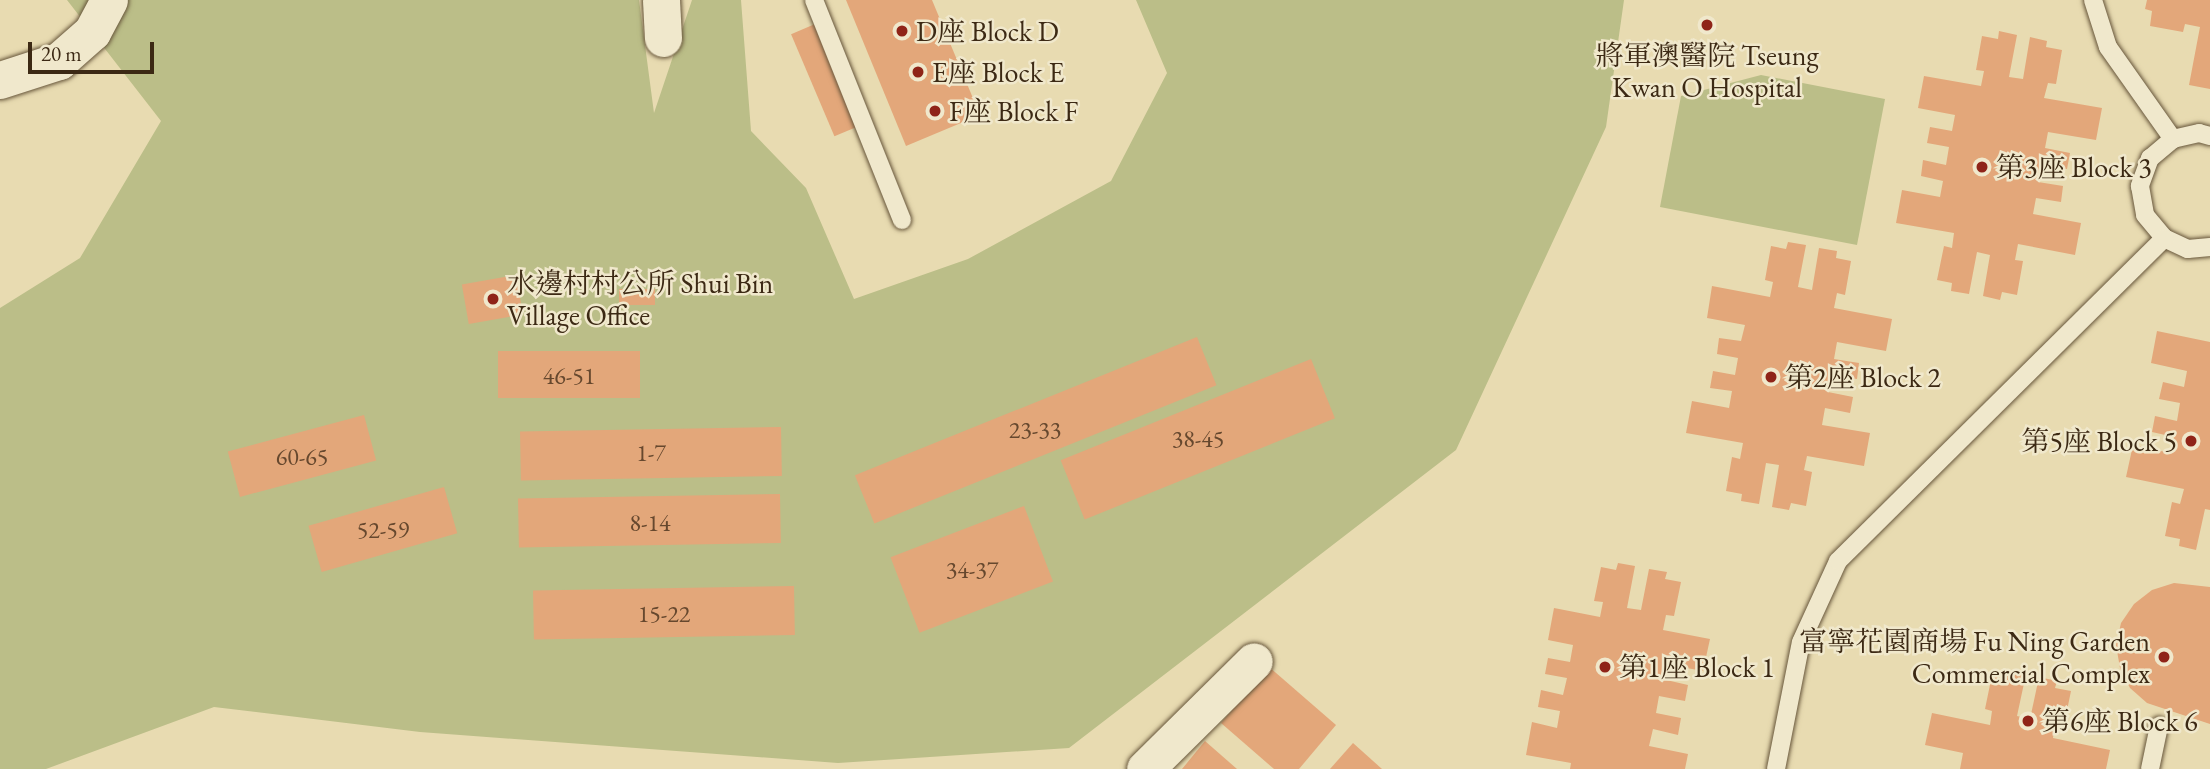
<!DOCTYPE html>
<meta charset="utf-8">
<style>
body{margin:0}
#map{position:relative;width:2210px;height:769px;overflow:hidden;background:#e8dbb1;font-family:"EB Garamond","Noto Serif TC",serif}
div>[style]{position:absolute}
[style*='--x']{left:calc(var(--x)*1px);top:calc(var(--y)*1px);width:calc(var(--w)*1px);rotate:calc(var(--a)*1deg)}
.green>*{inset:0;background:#bbbe88}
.building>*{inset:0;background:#e3a77a;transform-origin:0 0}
.roads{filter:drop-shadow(0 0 2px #67563b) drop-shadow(0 0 2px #67563b)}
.service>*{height:18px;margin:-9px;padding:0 9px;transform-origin:9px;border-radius:9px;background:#f0e8cc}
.minor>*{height:37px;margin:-18.5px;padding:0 18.5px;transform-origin:18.5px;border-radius:18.5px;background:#f0e8cc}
.dots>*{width:19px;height:19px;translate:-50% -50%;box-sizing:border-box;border:4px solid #f0e8cc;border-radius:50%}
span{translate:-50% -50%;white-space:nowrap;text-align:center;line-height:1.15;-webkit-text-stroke:5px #f0e8cc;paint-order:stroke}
.number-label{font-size:24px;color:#66482e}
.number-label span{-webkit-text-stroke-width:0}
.poi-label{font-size:28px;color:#3c2914}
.left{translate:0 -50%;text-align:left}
.right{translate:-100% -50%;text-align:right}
.scale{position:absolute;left:28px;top:42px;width:126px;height:32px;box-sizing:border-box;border:4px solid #3c2914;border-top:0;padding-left:9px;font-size:21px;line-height:24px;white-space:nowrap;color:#3c2914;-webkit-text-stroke:5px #f0e8cc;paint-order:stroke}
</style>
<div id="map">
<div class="green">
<div style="clip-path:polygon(67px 0,639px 0,654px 113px,692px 0,741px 0,751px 131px,806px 188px,854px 299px,968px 259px,1111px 181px,1167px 73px,1136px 0,1624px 0,1606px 127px,1456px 450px,1069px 748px,838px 763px,420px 732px,214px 707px,46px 769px,0 769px,0 308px,80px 258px,161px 121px)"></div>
<div style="clip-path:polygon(1761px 75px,1885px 99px,1857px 245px,1660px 207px,1681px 96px)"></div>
</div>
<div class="building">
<div style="clip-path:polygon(846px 0,932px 0,980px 115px,906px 146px)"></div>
<div style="clip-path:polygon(2147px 0,2210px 0,2210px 89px,2189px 85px,2200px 27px,2185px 24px,2183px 32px,2150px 26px,2152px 11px,2145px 9px)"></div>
<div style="left:815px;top:24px;width:111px;height:26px;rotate:67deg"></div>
<div style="clip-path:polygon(1999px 31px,2017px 35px,2009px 77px,2023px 79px,2030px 37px,2047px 41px,2046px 47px,2062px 50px,2056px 84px,2048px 83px,2044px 98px,2102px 108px,2096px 140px,2048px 132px,2045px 148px,2070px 153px,2067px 169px,2042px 164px,2038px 182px,2063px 186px,2061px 202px,2036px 198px,2033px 214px,2081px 223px,2075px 255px,2018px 244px,2015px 260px,2023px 261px,2017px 295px,2002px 292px,2000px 300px,1983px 296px,1990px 255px,1977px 252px,1969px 294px,1951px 291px,1952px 283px,1937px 280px,1944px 246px,1952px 248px,1954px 233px,1896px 223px,1902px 190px,1940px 197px,1943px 181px,1921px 176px,1923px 160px,1946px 165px,1949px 147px,1927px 143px,1930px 127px,1952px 131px,1955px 115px,1918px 108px,1924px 76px,1981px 86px,1984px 71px,1976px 70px,1982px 36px,1998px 39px)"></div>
<div style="clip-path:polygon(1788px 242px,1806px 245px,1798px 287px,1812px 290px,1819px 248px,1837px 251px,1836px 258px,1851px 261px,1845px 295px,1837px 293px,1834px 308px,1892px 319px,1886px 351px,1837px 342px,1834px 359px,1859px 363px,1857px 379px,1831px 375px,1828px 392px,1853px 397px,1850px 413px,1825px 408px,1822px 425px,1870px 433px,1864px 466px,1807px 456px,1804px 470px,1812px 472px,1806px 506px,1791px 503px,1789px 510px,1772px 507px,1779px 465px,1766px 463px,1759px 504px,1741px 501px,1742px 494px,1726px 491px,1732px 457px,1740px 459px,1743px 443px,1686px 433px,1692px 401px,1729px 408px,1732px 391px,1710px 388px,1713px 371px,1735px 375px,1738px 358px,1717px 354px,1719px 338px,1741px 341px,1745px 325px,1707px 318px,1712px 286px,1770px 297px,1773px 282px,1765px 280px,1771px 246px,1786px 249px)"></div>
<div style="left:516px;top:275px;width:40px;height:55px;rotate:80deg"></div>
<div style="left:619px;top:289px;width:36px;height:16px"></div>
<div style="clip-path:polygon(2157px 331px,2210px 342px,2210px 510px,2205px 509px,2196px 550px,2179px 546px,2180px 539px,2165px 536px,2172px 502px,2180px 504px,2184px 489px,2126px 477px,2133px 445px,2170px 453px,2174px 437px,2152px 432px,2155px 416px,2177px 421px,2180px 403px,2159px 399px,2163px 382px,2184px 387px,2187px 371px,2151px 363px)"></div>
<div style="left:1197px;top:337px;width:52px;height:369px;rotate:68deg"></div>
<div style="left:640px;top:351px;width:47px;height:142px;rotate:90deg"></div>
<div style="left:1311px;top:359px;width:64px;height:270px;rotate:68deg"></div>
<div style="left:364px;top:415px;width:47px;height:141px;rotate:75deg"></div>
<div style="left:781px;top:427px;width:49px;height:261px;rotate:89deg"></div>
<div style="left:444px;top:487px;width:48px;height:141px;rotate:74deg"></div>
<div style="left:780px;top:494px;width:49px;height:262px;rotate:89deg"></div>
<div style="left:1024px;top:506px;width:81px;height:143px;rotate:69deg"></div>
<div style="clip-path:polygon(1618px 563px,1635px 566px,1627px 608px,1641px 610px,1649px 569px,1667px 572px,1665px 579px,1681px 582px,1674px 616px,1666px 615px,1663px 630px,1710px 639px,1703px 671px,1665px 664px,1662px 679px,1688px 685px,1685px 701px,1659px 696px,1656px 713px,1681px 718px,1678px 735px,1653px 729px,1649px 746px,1688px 754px,1685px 769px,1570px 769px,1571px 763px,1526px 755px,1532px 722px,1557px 728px,1560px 711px,1538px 707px,1541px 690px,1563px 695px,1567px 678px,1545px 674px,1548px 658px,1570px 662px,1573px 645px,1548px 640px,1554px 608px,1600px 617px,1603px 602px,1594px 601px,1601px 567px,1616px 570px)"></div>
<div style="clip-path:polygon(2174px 583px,2210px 587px,2210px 724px,2147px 703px,2130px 688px,2120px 668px,2116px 645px,2121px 623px,2134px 604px,2152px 590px)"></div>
<div style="left:794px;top:586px;width:49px;height:261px;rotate:89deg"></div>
<div style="clip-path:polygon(1269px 667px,1336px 725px,1299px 769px,1274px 769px,1221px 723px)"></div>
<div style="clip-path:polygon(2008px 671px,2026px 674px,2017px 716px,2030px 719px,2039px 677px,2057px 681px,2055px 688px,2071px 691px,2064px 725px,2055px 723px,2053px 738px,2110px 750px,2106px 769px,1960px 769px,1963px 753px,1925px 745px,1932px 713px,1990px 725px,1992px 711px,1985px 709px,1992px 675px,2007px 678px)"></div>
<div style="clip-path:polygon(1205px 741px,1237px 769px,1182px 769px)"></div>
<div style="clip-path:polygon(1353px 743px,1382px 769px,1330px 769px)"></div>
</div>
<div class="roads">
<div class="service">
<div style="--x:814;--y:0;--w:237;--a:68.2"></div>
<div style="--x:2093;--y:0;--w:49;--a:72.3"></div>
<div style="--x:2108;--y:47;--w:113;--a:54.8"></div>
<div style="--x:2210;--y:136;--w:11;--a:-165"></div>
<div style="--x:2199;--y:133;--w:27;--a:167"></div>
<div style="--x:2173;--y:139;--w:30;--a:140"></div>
<div style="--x:2150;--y:158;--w:30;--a:110"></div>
<div style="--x:2140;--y:186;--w:29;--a:80"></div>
<div style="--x:2145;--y:215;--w:30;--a:50"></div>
<div style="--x:2164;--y:238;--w:26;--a:25"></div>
<div style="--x:2188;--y:249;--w:22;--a:-5"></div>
<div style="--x:1776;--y:769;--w:129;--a:-78.9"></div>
<div style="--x:1801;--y:642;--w:89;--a:-65.4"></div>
<div style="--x:1838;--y:561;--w:459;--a:-44.7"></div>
<div style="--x:2150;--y:769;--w:44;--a:-78.2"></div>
</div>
<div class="minor">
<div style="--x:661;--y:0;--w:38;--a:87"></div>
<div style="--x:0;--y:80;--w:62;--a:-17.9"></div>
<div style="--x:59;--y:61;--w:44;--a:-41.3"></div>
<div style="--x:92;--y:32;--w:36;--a:-62"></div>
<div style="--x:1145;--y:769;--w:153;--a:-44.7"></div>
</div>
</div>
<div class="dots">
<div style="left:1707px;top:25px;background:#8f2418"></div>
<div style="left:902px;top:31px;background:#8f2418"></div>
<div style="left:918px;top:72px;background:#8f2418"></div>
<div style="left:935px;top:111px;background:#8f2418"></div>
<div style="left:1982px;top:167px;background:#8f2418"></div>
<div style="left:493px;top:299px;background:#8f2418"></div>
<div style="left:1771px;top:377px;background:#8f2418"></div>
<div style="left:2191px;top:441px;background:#8f2418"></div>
<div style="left:2164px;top:657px;background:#8f2418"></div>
<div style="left:1605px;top:667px;background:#8f2418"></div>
<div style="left:2028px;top:721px;background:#8f2418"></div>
</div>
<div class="number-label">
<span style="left:569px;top:376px">46-51</span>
<span style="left:1035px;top:430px">23-33</span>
<span style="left:1198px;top:439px">38-45</span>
<span style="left:651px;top:453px">1-7</span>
<span style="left:302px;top:457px">60-65</span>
<span style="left:650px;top:523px">8-14</span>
<span style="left:383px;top:530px">52-59</span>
<span style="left:972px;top:570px">34-37</span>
<span style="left:664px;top:614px">15-22</span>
</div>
<div class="poi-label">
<span class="left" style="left:916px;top:31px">D座 Block D</span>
<span style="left:1707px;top:71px">將軍澳醫院 Tseung<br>Kwan O Hospital</span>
<span class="left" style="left:932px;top:72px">E座 Block E</span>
<span class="left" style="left:949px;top:111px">F座 Block F</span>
<span class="left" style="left:1996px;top:167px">第3座 Block 3</span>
<span class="left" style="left:507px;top:299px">水邊村村公所 Shui Bin<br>Village Office</span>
<span class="left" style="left:1785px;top:377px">第2座 Block 2</span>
<span class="right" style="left:2177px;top:441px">第5座 Block 5</span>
<span class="right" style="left:2150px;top:657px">富寧花園商場 Fu Ning Garden<br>Commercial Complex</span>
<span class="left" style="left:1619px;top:667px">第1座 Block 1</span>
<span class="left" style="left:2042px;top:721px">第6座 Block 6</span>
</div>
<div class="scale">20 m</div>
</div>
